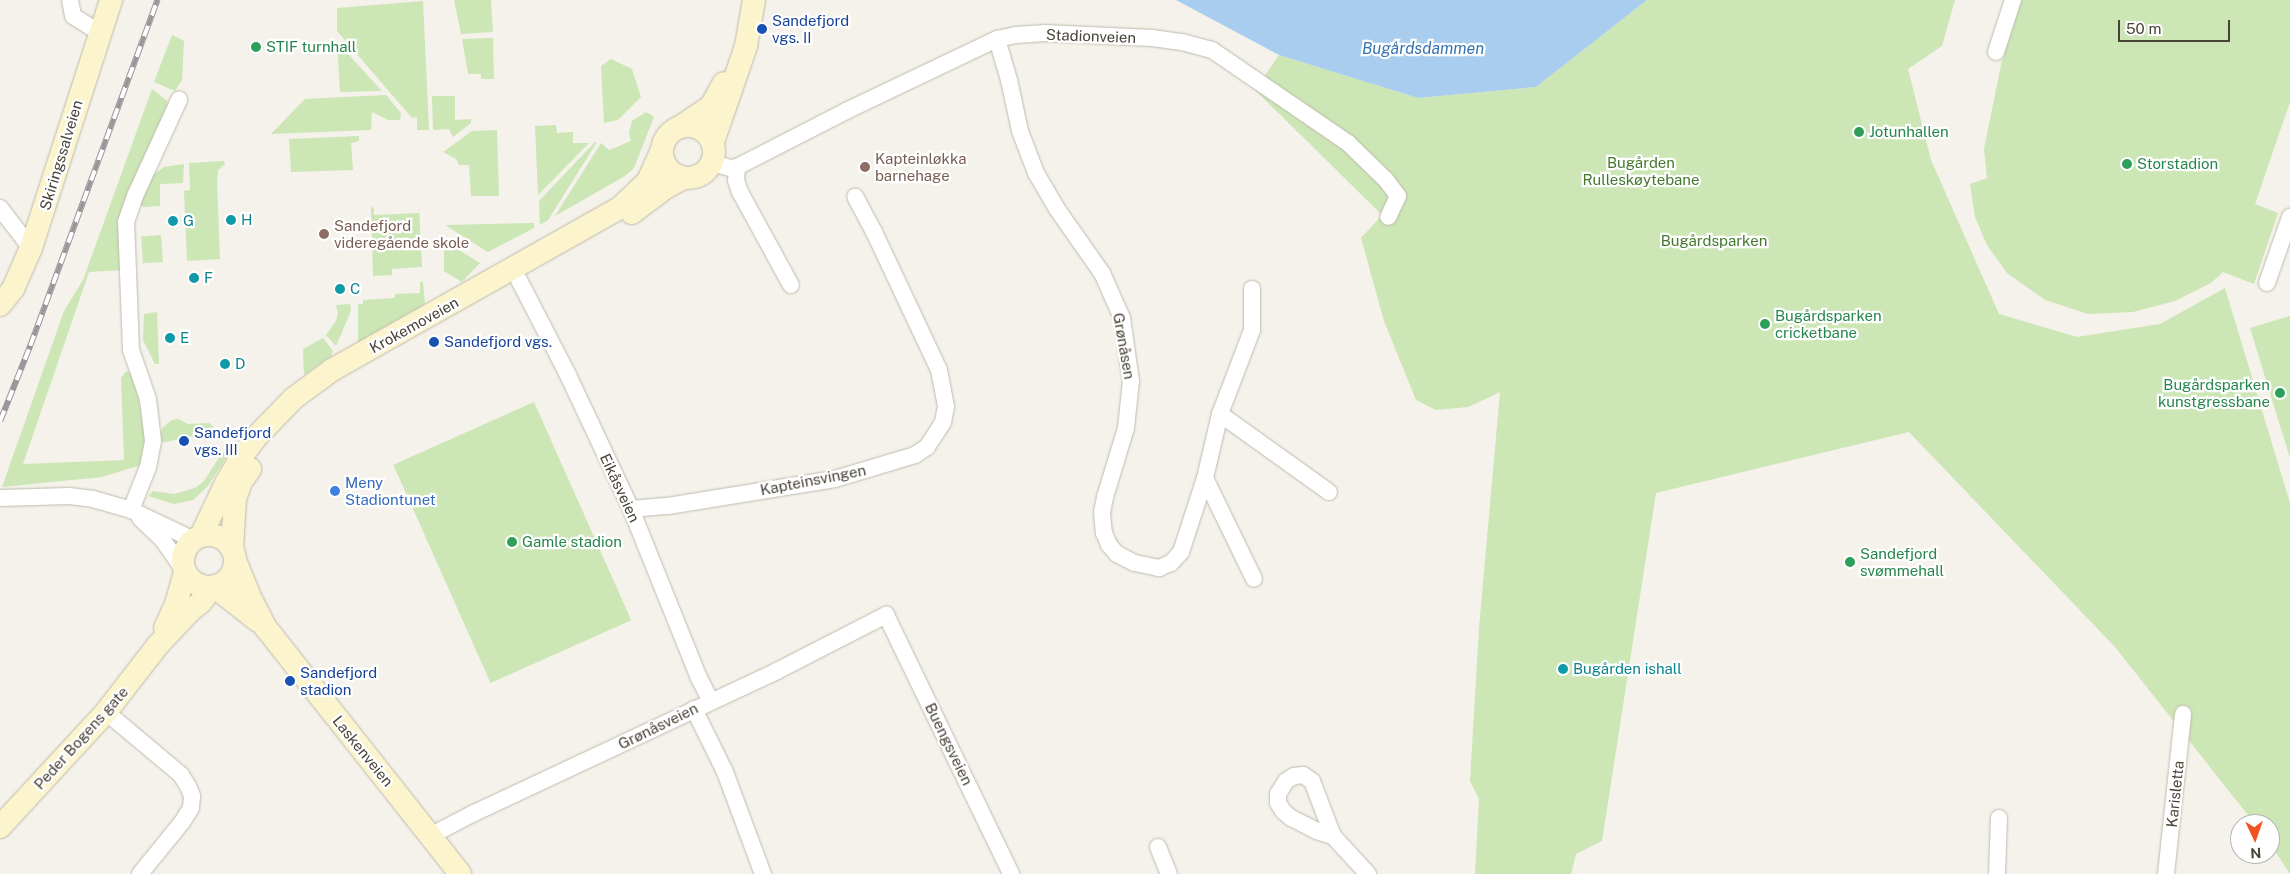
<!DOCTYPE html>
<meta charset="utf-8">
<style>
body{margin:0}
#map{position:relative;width:2290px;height:874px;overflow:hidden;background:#f4f2ea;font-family:"Public Sans",sans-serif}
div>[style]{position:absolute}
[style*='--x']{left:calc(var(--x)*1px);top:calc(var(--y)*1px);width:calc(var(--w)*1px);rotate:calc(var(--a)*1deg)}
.green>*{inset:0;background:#cce6b5;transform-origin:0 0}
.water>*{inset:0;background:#a9cdee}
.roads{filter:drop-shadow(0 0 1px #bfbaad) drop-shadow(0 0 1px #bfbaad)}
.street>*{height:16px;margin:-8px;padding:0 8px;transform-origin:8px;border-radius:8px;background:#fff}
.secondary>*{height:22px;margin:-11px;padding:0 11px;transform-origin:11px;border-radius:11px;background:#fcf4cc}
.secondary>.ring{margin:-11px;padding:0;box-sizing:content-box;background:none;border:22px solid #fcf4cc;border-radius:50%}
.rail>*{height:5.5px;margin-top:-2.75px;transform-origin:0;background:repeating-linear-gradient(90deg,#fff 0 11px,#989898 0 22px);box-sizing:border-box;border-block:1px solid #989898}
.dots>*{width:14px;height:14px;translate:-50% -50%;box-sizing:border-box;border:2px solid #fff;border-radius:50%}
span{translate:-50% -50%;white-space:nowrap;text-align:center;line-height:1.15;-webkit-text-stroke:4.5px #fff;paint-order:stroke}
.transit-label{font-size:15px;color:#164399}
.left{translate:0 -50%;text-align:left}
.street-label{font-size:15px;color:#484338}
.leisure-label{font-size:15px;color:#27864d}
.right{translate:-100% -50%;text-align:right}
.education-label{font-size:15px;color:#785e54}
.park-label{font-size:15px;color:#44782d}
.culture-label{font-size:15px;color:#0d838f}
.shop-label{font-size:15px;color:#366cbe}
.water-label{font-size:16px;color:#3573b0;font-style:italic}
.north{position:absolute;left:2230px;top:814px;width:50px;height:50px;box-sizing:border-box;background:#fff;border:1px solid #b6b4af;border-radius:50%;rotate:177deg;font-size:14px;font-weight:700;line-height:20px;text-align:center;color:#484338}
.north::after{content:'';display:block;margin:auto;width:18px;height:22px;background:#f15224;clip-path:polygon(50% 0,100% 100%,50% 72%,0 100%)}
.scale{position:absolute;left:2118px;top:20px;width:112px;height:22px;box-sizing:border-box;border:2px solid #484338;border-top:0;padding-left:6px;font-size:15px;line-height:18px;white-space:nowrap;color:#484338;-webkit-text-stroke:4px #fff;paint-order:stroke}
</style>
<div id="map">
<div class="green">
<div style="clip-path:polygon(454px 0,491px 0,493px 32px,461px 34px)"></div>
<div style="clip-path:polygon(1647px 0,1955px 0,1942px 46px,1908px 69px,1931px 160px,1999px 314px,2077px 337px,2160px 324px,2225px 288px,2290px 503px,2290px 874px,2270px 843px,2270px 824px,2255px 824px,2115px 647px,1909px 432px,1656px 493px,1602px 841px,1576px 854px,1571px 874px,1475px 874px,1479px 799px,1470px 781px,1479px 628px,1500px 392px,1468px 407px,1436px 410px,1416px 400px,1384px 321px,1361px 238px,1382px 215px,1255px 90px,1279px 55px,1418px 98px,1536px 87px)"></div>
<div style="clip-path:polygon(2021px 0,2290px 0,2290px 102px,2255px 204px,2278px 213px,2254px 284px,2223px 272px,2211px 283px,2175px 301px,2133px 312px,2088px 314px,2045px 300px,2007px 273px,1987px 245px,1975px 217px,1970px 184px,1987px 178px,1984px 149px,2001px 65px)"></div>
<div style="clip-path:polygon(423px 1px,429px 130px,417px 130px,417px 117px,412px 118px,337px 31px,337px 8px)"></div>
<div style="clip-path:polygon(172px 35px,184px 41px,182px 80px,175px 91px,154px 82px)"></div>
<div style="clip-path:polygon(493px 38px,494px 79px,481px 79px,481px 74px,468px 74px,462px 39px)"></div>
<div style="clip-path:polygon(337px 42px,382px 91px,340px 92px)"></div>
<div style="clip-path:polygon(611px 59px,632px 69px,641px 97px,618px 120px,604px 123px,601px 66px)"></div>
<div style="clip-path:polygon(152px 89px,167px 101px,167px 109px,150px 151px,123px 270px,89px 272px,23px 464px,124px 460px,121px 378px,126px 371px,133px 374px,134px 378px,145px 433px,146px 442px,143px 461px,138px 466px,102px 477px,2px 487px,64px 311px,83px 280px)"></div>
<div style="clip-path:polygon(386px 95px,401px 113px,400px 120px,388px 120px,372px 112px,371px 130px,271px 134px,305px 99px)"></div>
<div style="clip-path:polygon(432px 96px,455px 96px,455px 120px,471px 119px,471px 123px,453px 137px,449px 129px,433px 130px)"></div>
<div style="clip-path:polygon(646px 112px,654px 117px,634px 168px,625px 176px,555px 216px,601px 143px,609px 150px,631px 141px,629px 133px,632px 121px)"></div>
<div style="clip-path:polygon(556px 125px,557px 133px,573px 132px,573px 143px,589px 143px,538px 195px,535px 126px)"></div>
<div style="clip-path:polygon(497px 130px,499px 196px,471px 196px,469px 165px,459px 165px,456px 159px,443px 152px,472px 131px)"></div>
<div style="clip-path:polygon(359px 136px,359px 141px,351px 143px,353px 170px,291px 172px,289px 139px)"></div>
<div style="clip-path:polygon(597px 142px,548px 220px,540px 225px,539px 201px,594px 143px)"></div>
<div style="clip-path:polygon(224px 161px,225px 164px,218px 170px,217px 182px,220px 259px,187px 261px,184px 191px,190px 190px,189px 163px)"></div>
<div style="clip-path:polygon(184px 164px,183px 183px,160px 184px,160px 206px,144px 207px,137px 203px,153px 175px,164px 167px)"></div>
<div style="clip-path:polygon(419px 205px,422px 267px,392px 269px,392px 275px,373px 276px,371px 207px,374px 208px,374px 215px,419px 213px)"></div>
<div style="clip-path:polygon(529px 223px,534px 223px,534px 228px,488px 252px,445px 225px)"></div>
<div style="left:161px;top:235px;width:27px;height:20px;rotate:86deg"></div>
<div style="clip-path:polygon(454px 247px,480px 263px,462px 282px,444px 271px,444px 250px,446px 248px)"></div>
<div style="clip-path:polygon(420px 282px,423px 282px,425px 304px,358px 342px,358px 304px,363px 304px,363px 300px,395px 298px,395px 294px,420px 293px)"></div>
<div style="clip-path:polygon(350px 304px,351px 311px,336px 346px,326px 335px,336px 321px,338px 313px,336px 305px)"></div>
<div style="clip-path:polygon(157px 312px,159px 364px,155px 364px,143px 340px,144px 314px)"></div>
<div style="clip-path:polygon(2290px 316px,2290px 458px,2250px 328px)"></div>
<div style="clip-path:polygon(323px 338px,333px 351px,331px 356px,304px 375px,303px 349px)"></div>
<div style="left:534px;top:402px;width:239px;height:154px;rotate:66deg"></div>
<div style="clip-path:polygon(178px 419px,188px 424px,209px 423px,219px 431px,160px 443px,162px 428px,172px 420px)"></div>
<div style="clip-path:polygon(228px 448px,232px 448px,208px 486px,193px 500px,174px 504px,148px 496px,153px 491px,174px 494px,195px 488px,204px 481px,220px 456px)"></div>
</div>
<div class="water">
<div style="clip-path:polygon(1176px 0,1647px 0,1536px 87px,1418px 98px,1279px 55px)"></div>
</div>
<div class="roads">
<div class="street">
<div style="--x:70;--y:0;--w:16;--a:79"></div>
<div style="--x:73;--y:16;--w:32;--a:32"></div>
<div style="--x:997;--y:39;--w:43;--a:73.7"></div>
<div style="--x:1009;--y:80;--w:52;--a:77.8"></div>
<div style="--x:1020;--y:131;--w:45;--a:69.1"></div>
<div style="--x:1036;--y:173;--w:42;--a:59.7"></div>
<div style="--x:1057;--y:209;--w:78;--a:54.9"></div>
<div style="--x:1102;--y:273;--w:49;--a:66"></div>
<div style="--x:1122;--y:318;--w:64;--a:81.9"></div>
<div style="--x:1131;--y:381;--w:47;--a:96.1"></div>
<div style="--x:1126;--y:428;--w:72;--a:106.9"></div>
<div style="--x:1105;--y:497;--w:15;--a:101"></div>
<div style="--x:1102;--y:512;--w:21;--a:85"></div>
<div style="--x:1104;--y:533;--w:13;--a:67"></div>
<div style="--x:1109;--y:545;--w:12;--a:48"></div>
<div style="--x:1117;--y:554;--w:20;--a:27"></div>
<div style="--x:1135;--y:563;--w:25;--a:12"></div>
<div style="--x:1159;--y:568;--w:13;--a:-23"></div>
<div style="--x:1171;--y:563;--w:15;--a:-48"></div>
<div style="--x:1181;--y:552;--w:78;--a:-72"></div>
<div style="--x:1205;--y:478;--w:66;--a:-76.8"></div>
<div style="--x:1220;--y:414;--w:90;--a:-69.1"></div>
<div style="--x:1252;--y:330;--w:41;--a:-90"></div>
<div style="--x:1996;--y:52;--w:55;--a:-71.9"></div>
<div style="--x:712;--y:163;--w:20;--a:15"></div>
<div style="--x:731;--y:168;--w:6;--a:-9"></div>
<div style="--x:737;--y:167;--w:123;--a:-27.2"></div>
<div style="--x:846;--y:111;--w:167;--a:-25.5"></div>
<div style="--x:997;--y:39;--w:19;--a:-12"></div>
<div style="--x:1016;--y:35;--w:29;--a:-4"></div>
<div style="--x:1045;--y:33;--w:107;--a:2.7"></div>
<div style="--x:1152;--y:38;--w:30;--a:8"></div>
<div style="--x:1182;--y:42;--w:31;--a:15"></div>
<div style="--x:1212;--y:50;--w:165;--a:34.4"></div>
<div style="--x:1348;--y:143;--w:53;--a:44.2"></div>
<div style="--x:1386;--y:180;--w:20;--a:53"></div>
<div style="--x:1398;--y:196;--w:23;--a:115"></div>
<div style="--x:737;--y:167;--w:13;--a:94"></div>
<div style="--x:736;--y:180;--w:13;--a:72"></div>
<div style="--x:740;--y:192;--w:106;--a:61.3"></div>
<div style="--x:0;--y:208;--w:51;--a:52.2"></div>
<div style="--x:519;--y:280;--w:105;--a:62.7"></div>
<div style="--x:567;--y:373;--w:150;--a:64.8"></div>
<div style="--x:631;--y:509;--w:180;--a:68.1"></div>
<div style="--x:698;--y:676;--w:28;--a:63"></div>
<div style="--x:2267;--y:283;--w:70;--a:-70.8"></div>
<div style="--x:1220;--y:414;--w:134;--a:35.6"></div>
<div style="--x:1205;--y:478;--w:112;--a:64.1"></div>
<div style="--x:0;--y:498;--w:69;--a:-1.7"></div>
<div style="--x:69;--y:496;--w:24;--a:7"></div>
<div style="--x:93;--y:499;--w:40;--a:16"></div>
<div style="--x:131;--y:510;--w:70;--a:25.5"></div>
<div style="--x:631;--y:509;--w:37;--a:-5"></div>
<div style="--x:668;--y:506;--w:169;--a:-9.2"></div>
<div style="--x:835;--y:479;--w:84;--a:-16.7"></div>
<div style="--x:915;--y:455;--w:14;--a:-34"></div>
<div style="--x:927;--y:447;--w:30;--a:-57"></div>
<div style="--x:943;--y:422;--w:16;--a:-79"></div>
<div style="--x:946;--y:406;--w:37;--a:-101"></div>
<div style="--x:939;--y:370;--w:153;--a:-115.2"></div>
<div style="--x:874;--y:232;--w:40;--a:-118"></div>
<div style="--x:131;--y:510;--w:46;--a:-68.4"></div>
<div style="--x:148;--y:467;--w:26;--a:-79"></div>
<div style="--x:153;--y:441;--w:42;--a:-96.8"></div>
<div style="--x:148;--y:399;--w:52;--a:-109.1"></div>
<div style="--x:131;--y:350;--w:128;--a:-92.2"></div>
<div style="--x:126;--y:222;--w:28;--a:-71"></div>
<div style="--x:135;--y:196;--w:106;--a:-65.4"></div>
<div style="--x:140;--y:518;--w:30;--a:44"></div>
<div style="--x:162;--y:539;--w:39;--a:55"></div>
<div style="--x:694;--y:709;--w:70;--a:63.8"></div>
<div style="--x:725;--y:772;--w:109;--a:69.6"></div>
<div style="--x:106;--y:712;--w:98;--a:40"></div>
<div style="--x:181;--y:775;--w:13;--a:58"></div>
<div style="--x:188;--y:786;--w:11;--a:68"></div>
<div style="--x:192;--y:796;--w:12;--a:95"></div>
<div style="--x:191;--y:808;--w:15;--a:122"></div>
<div style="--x:183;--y:821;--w:68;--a:129.1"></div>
<div style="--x:430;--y:836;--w:50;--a:-27.6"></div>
<div style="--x:474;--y:813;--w:335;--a:-25.1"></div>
<div style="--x:777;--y:671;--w:123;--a:-27.2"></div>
<div style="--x:886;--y:615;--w:288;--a:64.2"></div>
<div style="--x:1333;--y:836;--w:17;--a:-163"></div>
<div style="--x:1317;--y:831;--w:29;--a:-153"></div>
<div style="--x:1291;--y:818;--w:11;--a:-139"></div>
<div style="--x:1283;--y:811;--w:9;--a:-122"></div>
<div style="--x:1278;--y:803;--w:9;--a:-90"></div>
<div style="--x:1278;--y:794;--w:15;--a:-58"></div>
<div style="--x:1286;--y:781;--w:9;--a:-32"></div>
<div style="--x:1294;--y:776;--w:9;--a:-6"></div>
<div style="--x:1303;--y:775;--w:11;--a:34"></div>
<div style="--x:1312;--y:781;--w:59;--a:69.1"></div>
<div style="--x:1333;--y:836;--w:52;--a:47.4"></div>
<div style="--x:1158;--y:847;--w:29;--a:68"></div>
<div style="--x:1997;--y:874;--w:56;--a:-88"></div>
<div style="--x:2166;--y:874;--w:161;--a:-83.9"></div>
</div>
<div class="secondary">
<div class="ring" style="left:662px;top:126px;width:30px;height:30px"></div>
<div style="--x:680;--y:127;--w:37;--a:-34"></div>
<div style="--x:711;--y:106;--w:26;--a:-61"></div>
<div style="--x:713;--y:142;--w:102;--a:-71"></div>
<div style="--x:746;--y:46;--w:47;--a:-80.1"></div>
<div style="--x:632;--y:213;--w:41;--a:-37.1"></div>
<div style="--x:665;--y:188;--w:21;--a:-28"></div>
<div style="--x:0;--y:305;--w:21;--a:-51"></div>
<div style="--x:13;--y:289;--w:45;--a:-66.3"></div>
<div style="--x:31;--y:248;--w:261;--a:-72.1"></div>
<div class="ring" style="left:183px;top:535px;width:30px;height:30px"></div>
<div style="--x:201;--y:536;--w:59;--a:-64.7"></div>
<div style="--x:226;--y:483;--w:28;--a:-60"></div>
<div style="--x:240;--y:459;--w:26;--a:-54"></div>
<div style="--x:255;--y:438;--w:56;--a:-45.7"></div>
<div style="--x:294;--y:398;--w:47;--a:-36.4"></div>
<div style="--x:332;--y:370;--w:330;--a:-29.4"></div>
<div style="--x:620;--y:208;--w:39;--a:-44"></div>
<div style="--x:648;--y:181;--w:34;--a:-66"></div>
<div style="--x:232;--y:549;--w:50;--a:-86.6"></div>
<div style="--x:235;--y:499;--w:18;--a:-71"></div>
<div style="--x:241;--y:482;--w:16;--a:-55"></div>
<div style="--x:235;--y:560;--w:38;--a:68"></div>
<div style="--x:249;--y:595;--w:37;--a:63"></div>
<div style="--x:266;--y:628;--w:313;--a:51.7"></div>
<div style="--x:215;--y:587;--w:55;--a:38.3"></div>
<div style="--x:165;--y:628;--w:26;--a:-65"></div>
<div style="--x:176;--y:604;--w:32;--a:-74"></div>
<div style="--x:0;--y:827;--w:156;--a:-47.3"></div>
<div style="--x:106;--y:712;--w:85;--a:-52.2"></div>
<div style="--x:158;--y:645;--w:47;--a:-46.7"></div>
<div style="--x:190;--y:611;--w:13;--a:-39"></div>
<div style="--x:200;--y:603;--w:21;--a:-51"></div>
</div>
</div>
<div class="rail">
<div style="--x:0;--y:421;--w:81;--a:-68.2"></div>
<div style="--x:30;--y:346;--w:369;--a:-69.8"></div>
</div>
<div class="dots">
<div style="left:762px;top:29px;background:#1a4fb4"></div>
<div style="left:256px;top:47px;background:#2e9e5b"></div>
<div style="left:1859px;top:132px;background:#2e9e5b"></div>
<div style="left:2127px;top:164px;background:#2e9e5b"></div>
<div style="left:865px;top:167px;background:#8d6e63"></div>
<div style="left:231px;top:220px;background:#0f9aa8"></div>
<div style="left:173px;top:221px;background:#0f9aa8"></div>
<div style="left:324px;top:234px;background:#8d6e63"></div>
<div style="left:194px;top:278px;background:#0f9aa8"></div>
<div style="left:340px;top:289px;background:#0f9aa8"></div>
<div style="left:1765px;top:324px;background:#2e9e5b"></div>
<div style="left:170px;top:338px;background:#0f9aa8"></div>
<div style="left:434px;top:342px;background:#1a4fb4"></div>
<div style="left:225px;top:364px;background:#0f9aa8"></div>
<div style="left:2280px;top:393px;background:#2e9e5b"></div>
<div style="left:184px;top:441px;background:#1a4fb4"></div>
<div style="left:335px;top:491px;background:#3f7fe0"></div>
<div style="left:512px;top:542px;background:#2e9e5b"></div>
<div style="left:1850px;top:562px;background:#2e9e5b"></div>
<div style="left:1563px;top:669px;background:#0f9aa8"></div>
<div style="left:290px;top:681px;background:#1a4fb4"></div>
</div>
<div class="transit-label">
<span class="left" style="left:772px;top:29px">Sandefjord<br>vgs. II</span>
<span class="left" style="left:444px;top:342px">Sandefjord vgs.</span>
<span class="left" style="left:194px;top:441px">Sandefjord<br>vgs. III</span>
<span class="left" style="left:300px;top:681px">Sandefjord<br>stadion</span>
</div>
<div class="street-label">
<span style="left:1091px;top:36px;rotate:2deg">Stadionveien</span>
<span style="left:61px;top:155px;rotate:-73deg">Skiringssalveien</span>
<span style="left:414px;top:325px;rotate:-29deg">Krokemoveien</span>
<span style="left:1124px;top:346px;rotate:80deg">Grønåsen</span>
<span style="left:813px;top:480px;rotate:-11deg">Kapteinsvingen</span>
<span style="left:620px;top:488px;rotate:65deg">Eikåsveien</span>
<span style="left:658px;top:726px;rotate:-26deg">Grønåsveien</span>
<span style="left:81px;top:738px;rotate:-48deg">Peder Bogens gate</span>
<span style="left:949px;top:744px;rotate:64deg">Buengsveien</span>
<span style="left:363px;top:751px;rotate:51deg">Laskenveien</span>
<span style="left:2175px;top:794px;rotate:-84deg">Karisletta</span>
</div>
<div class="leisure-label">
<span class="left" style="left:266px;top:47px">STIF turnhall</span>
<span class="left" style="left:1869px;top:132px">Jotunhallen</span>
<span class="left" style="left:2137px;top:164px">Storstadion</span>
<span class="left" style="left:1775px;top:324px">Bugårdsparken<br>cricketbane</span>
<span class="right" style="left:2270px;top:393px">Bugårdsparken<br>kunstgressbane</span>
<span class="left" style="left:522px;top:542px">Gamle stadion</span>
<span class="left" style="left:1860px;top:562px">Sandefjord<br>svømmehall</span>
</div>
<div class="education-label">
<span class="left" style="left:875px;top:167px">Kapteinløkka<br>barnehage</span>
<span class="left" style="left:334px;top:234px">Sandefjord<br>videregående skole</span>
</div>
<div class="park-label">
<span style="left:1641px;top:171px">Bugården<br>Rulleskøytebane</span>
<span style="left:1714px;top:241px">Bugårdsparken</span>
</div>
<div class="culture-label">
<span class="left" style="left:241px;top:220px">H</span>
<span class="left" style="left:183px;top:221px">G</span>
<span class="left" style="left:204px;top:278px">F</span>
<span class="left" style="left:350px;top:289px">C</span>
<span class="left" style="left:180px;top:338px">E</span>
<span class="left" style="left:235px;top:364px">D</span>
<span class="left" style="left:1573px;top:669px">Bugården ishall</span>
</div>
<div class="shop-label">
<span class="left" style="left:345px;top:491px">Meny<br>Stadiontunet</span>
</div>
<div class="water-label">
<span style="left:1423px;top:49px">Bugårdsdammen</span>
</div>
<div class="north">N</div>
<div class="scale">50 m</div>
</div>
